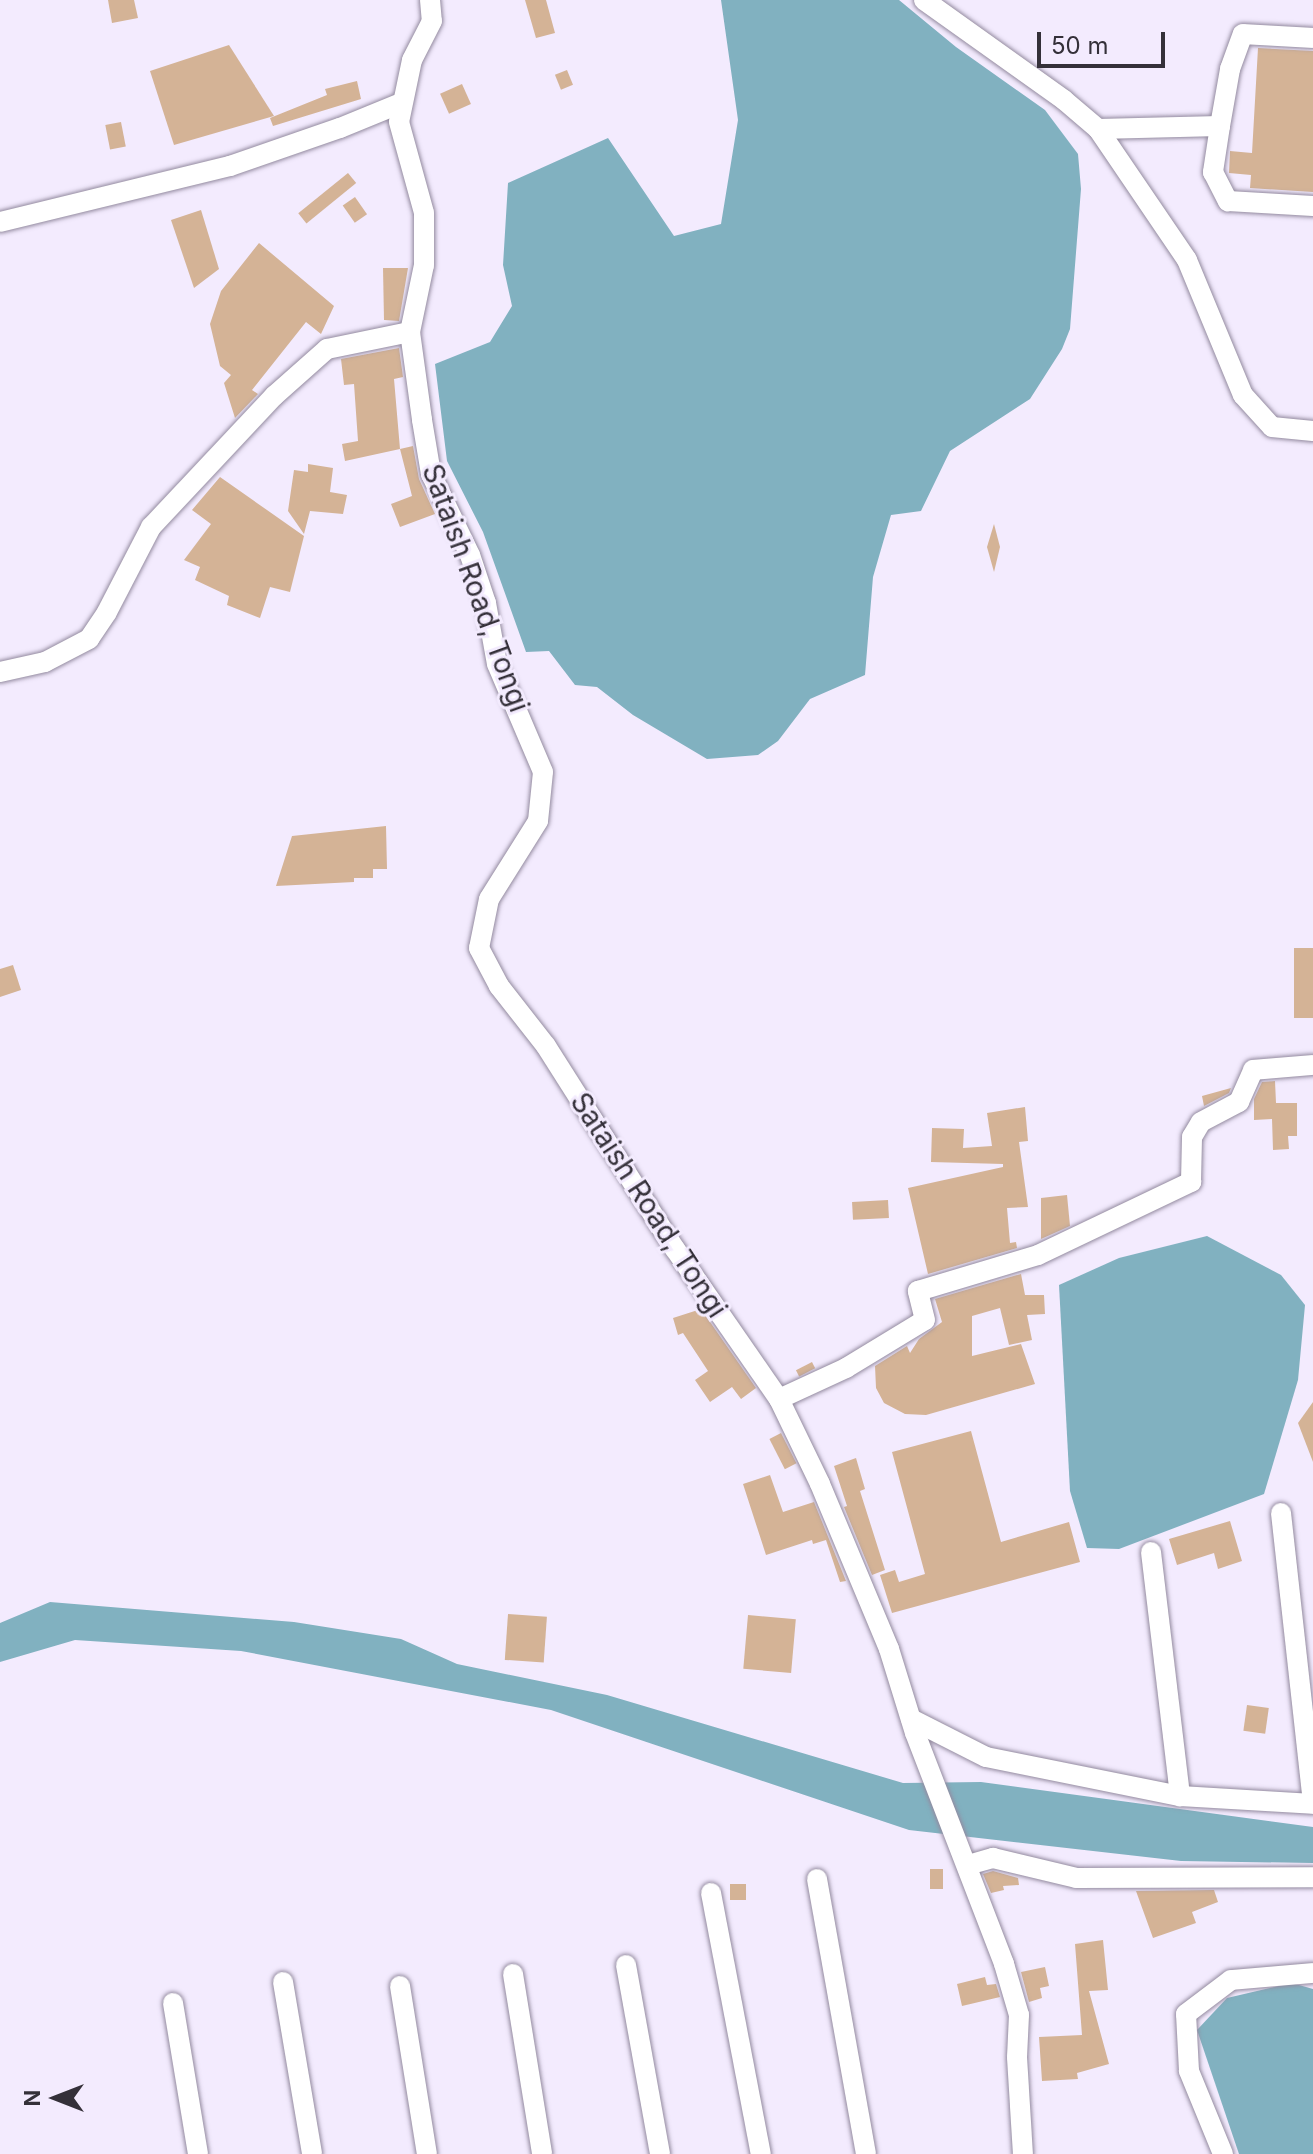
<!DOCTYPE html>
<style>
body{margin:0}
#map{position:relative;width:1313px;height:2154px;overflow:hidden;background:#f3ebfe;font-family:Inter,sans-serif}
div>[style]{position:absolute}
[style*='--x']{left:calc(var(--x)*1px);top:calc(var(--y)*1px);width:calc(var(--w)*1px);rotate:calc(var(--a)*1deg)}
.water>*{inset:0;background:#81b1c0}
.building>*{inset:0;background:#d4b396;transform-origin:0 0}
.roads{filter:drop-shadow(0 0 2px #938a9f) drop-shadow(0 0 2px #938a9f)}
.minor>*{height:20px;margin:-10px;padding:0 10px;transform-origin:10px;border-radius:10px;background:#fff}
span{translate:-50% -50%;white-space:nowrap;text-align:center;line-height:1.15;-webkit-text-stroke:6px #f3ebfe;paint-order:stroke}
.street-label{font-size:28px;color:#343039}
.north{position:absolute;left:16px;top:2058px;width:80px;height:80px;-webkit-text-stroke:6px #f3ebfe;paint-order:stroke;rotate:270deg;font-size:22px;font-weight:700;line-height:32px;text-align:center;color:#343039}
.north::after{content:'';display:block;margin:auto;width:28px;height:36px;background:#343039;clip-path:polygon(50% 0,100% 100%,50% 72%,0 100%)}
.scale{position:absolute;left:1037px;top:32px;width:128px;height:36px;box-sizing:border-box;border:4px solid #343039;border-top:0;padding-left:10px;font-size:24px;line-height:28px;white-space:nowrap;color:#343039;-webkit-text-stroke:6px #f3ebfe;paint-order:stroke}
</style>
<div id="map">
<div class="water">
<div style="clip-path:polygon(721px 0,899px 0,956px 47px,1045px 110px,1078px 154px,1081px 189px,1070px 329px,1062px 349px,1030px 399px,950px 451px,921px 511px,891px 515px,873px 577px,865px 675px,810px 699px,778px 741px,758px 755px,707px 759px,633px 715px,597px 687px,575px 685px,549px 651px,526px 652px,483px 532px,447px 461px,435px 364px,490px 342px,512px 306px,503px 265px,508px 183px,608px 138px,674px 236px,721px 224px,738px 120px)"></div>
<div style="clip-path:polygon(1207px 1236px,1281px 1275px,1305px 1305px,1298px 1380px,1264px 1494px,1119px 1549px,1087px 1548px,1070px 1491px,1059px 1285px,1119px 1258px)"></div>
<div style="clip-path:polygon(50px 1602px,294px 1622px,401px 1639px,457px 1664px,607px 1695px,903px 1783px,981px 1782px,1313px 1827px,1313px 1863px,1181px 1861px,909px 1830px,551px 1710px,241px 1651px,75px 1640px,0 1662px,0 1623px)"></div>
<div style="clip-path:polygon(1292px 1983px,1313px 1989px,1313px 2154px,1239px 2154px,1197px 2030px,1227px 1998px)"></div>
</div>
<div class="building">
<div style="clip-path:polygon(108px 0,134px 0,138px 18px,112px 23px)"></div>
<div style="clip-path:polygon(525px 0,546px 0,555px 33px,536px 38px)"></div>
<div style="clip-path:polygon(229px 45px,274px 116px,174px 145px,150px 71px)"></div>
<div style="clip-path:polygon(1258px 48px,1313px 51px,1313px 192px,1250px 188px,1251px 175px,1229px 173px,1230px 151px,1252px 153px)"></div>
<div style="left:567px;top:70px;width:16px;height:13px;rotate:68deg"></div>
<div style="clip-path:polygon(357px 81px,361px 99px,273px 126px,270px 118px,327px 95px,325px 89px)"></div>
<div style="left:462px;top:84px;width:22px;height:24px;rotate:66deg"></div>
<div style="left:121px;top:122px;width:25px;height:16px;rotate:79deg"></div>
<div style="left:348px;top:173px;width:13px;height:64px;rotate:51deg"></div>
<div style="left:355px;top:197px;width:21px;height:15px;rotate:55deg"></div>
<div style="clip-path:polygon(201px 210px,219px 269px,194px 288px,171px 220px)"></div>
<div style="clip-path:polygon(259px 243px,334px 306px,321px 334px,306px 322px,252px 390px,258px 394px,235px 418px,224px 383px,231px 375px,220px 366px,210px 324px,221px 291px)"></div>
<div style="clip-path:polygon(383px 268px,408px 268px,399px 321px,384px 320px)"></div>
<div style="clip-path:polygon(399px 348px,403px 377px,394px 379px,400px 449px,413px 446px,419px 479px,435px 514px,400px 527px,391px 504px,412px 496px,400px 449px,345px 461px,342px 444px,358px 441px,354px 384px,344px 385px,341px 359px)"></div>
<div style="clip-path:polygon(308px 464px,333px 468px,330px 492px,347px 495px,343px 514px,310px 511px,304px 534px,288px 511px,294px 470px,308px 472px)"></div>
<div style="clip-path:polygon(220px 477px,304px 536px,290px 592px,270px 587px,260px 618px,227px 605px,229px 596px,195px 580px,200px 567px,184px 560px,211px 524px,192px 510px)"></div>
<div style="clip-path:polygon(994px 524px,1000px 547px,994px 572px,987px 547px)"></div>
<div style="clip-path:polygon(386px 826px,387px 869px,373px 869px,373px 878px,354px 878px,354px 882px,276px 886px,292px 836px)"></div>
<div style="left:1294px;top:948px;width:19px;height:70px"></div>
<div style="clip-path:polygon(13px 965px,21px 990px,0 997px,0 969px)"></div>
<div style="clip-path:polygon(1275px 1081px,1276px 1103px,1297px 1103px,1297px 1136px,1288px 1136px,1289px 1149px,1273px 1150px,1272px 1119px,1254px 1120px,1254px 1099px,1262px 1082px)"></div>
<div style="clip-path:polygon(1231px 1088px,1229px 1093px,1204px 1106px,1202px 1096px)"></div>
<div style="clip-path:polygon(1025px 1107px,1028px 1141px,1019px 1142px,1028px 1207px,1007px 1208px,1010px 1243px,1016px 1242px,1017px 1248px,928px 1274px,908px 1188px,1003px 1167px,1003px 1164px,931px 1162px,932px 1128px,964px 1129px,963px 1148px,992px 1146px,987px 1113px)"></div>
<div style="clip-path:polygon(1067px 1195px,1070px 1226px,1041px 1239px,1041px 1198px)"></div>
<div style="left:888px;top:1200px;width:18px;height:36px;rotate:87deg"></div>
<div style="clip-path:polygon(1021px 1274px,1025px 1295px,1044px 1295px,1045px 1314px,1027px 1315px,1032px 1340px,1009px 1345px,1000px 1308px,972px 1316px,972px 1356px,1021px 1344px,1035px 1384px,926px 1415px,905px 1414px,884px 1403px,876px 1388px,875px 1366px,907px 1346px,910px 1353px,919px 1339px,942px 1322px,935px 1299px)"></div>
<div style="clip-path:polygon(701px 1309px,756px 1388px,741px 1399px,732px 1387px,710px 1402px,695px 1380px,708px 1371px,683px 1333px,678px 1335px,673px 1318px)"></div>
<div style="left:812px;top:1362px;width:7px;height:18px;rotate:63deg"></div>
<div style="clip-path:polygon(1313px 1402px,1313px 1462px,1298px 1423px)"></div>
<div style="clip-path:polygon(971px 1431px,1001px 1542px,1069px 1522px,1080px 1562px,892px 1613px,880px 1575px,895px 1570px,899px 1582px,925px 1574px,892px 1452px)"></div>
<div style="left:781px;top:1433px;width:34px;height:13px;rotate:63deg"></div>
<div style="clip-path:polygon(856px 1458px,865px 1489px,860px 1491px,885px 1570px,872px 1575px,844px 1507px,847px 1506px,834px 1466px)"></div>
<div style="clip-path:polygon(770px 1475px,783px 1512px,814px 1502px,846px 1581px,840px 1582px,826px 1540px,813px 1544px,812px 1540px,766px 1555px,743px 1484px)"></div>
<div style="clip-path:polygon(1230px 1521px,1242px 1561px,1218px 1569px,1214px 1553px,1177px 1565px,1169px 1539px)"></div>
<div style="left:508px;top:1614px;width:39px;height:46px;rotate:4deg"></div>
<div style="left:748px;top:1615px;width:48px;height:54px;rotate:5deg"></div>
<div style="left:1247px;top:1705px;width:22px;height:26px;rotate:8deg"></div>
<div style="left:930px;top:1869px;width:13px;height:20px"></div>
<div style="clip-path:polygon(993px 1871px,1018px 1878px,1019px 1885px,1003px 1886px,1004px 1890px,991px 1893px,983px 1874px)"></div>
<div style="left:730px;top:1884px;width:16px;height:16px"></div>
<div style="clip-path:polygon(1214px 1890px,1218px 1902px,1192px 1912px,1196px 1923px,1153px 1938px,1136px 1891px)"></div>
<div style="clip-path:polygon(1103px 1940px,1108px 1990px,1089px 1991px,1109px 2064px,1077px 2073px,1078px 2079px,1042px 2081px,1039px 2037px,1082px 2035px,1075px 1944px)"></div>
<div style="clip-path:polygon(1045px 1967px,1049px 1986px,1040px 1988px,1042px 1998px,1029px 2002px,1021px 1972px)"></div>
<div style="clip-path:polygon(985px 1977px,987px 1985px,996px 1984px,1000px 1997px,962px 2006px,957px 1984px)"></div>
</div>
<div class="roads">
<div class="minor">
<div style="--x:430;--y:0;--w:21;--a:85"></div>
<div style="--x:432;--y:21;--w:44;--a:117.1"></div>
<div style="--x:412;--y:60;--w:63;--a:101.8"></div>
<div style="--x:399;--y:122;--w:94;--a:74.6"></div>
<div style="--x:424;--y:213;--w:52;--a:90"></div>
<div style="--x:424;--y:265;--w:68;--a:101.8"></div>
<div style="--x:410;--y:332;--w:89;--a:82.2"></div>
<div style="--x:422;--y:420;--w:55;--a:80.5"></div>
<div style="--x:431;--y:474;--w:90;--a:64.3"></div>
<div style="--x:470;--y:555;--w:51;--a:71.6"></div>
<div style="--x:486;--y:603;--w:62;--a:79.8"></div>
<div style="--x:497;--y:664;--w:117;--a:66.9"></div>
<div style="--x:543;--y:772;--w:49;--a:95.8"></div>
<div style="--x:538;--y:821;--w:92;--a:122.1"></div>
<div style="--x:489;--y:899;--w:50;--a:101.5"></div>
<div style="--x:479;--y:948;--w:43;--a:62.2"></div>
<div style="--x:499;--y:986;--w:76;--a:51.9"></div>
<div style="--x:546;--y:1046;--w:241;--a:57.6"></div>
<div style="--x:675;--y:1249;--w:183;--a:55.3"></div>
<div style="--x:779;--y:1399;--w:94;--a:64.2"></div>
<div style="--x:820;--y:1484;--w:179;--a:67.3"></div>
<div style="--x:889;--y:1649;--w:88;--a:72.8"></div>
<div style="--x:915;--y:1733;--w:248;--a:68.9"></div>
<div style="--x:1004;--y:1964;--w:53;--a:73.6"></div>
<div style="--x:1019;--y:2015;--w:42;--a:92.7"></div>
<div style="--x:1017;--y:2057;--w:97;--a:86.5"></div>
<div style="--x:924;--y:0;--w:172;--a:35.5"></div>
<div style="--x:1064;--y:100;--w:45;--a:40.5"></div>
<div style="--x:1098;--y:129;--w:158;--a:55.8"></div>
<div style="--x:1187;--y:260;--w:146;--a:67.5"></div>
<div style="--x:1243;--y:395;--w:43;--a:47.8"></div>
<div style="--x:1272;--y:427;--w:41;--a:5.6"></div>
<div style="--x:1220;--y:126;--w:47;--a:98.7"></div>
<div style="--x:1213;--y:172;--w:33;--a:63"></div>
<div style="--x:1228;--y:201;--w:85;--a:3.4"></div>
<div style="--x:1098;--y:129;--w:122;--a:-1.4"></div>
<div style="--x:1220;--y:126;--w:58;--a:-80"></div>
<div style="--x:1230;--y:69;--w:37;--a:-70"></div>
<div style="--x:1243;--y:34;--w:70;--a:3.3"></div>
<div style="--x:0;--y:222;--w:237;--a:-13.7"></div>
<div style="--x:230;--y:166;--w:116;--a:-19.1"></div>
<div style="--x:340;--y:128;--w:66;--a:-22.3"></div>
<div style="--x:0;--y:672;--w:46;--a:-12.5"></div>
<div style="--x:45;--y:662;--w:50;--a:-27.6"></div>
<div style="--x:89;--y:639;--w:32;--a:-56"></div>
<div style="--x:107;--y:612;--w:96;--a:-62.6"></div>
<div style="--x:151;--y:527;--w:180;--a:-46.8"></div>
<div style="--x:274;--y:396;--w:71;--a:-41.6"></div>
<div style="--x:327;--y:349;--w:85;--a:-11.6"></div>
<div style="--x:779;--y:1399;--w:74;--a:-24.8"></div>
<div style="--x:846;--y:1368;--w:92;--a:-31.3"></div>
<div style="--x:925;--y:1320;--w:30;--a:-104"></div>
<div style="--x:918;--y:1291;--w:125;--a:-16.7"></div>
<div style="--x:1038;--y:1255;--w:170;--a:-25.5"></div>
<div style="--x:1191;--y:1182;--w:45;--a:-88.7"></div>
<div style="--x:1192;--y:1137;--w:17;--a:-59"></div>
<div style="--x:1201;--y:1122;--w:43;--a:-27.8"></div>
<div style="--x:1239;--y:1102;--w:35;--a:-66"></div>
<div style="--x:1253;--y:1070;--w:60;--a:-4.8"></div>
<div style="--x:1281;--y:1513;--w:292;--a:83.7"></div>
<div style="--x:1151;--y:1552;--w:246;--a:83.2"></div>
<div style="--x:911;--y:1719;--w:84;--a:26.9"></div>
<div style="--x:986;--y:1757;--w:198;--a:11.4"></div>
<div style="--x:1180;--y:1796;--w:133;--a:3.4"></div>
<div style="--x:968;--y:1865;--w:26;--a:-16"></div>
<div style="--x:993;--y:1858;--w:85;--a:13.5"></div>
<div style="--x:1076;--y:1878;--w:237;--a:-0.2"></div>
<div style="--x:817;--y:1879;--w:279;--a:79.9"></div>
<div style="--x:711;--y:1893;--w:266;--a:79.2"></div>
<div style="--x:626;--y:1965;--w:192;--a:79.8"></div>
<div style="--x:513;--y:1974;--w:182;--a:80.8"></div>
<div style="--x:283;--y:1982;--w:174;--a:80.4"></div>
<div style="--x:400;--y:1986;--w:170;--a:80.9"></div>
<div style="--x:173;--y:2003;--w:153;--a:80.6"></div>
<div style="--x:1223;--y:2154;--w:90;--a:-112.3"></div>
<div style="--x:1189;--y:2071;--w:57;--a:-93"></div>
<div style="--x:1186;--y:2014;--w:56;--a:-37.1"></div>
<div style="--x:1231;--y:1980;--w:82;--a:-4.9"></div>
</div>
</div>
<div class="street-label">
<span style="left:476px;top:588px;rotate:70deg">Sataish Road, Tongi</span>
<span style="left:649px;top:1205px;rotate:57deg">Sataish Road, Tongi</span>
</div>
<div class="north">N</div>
<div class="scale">50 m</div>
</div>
